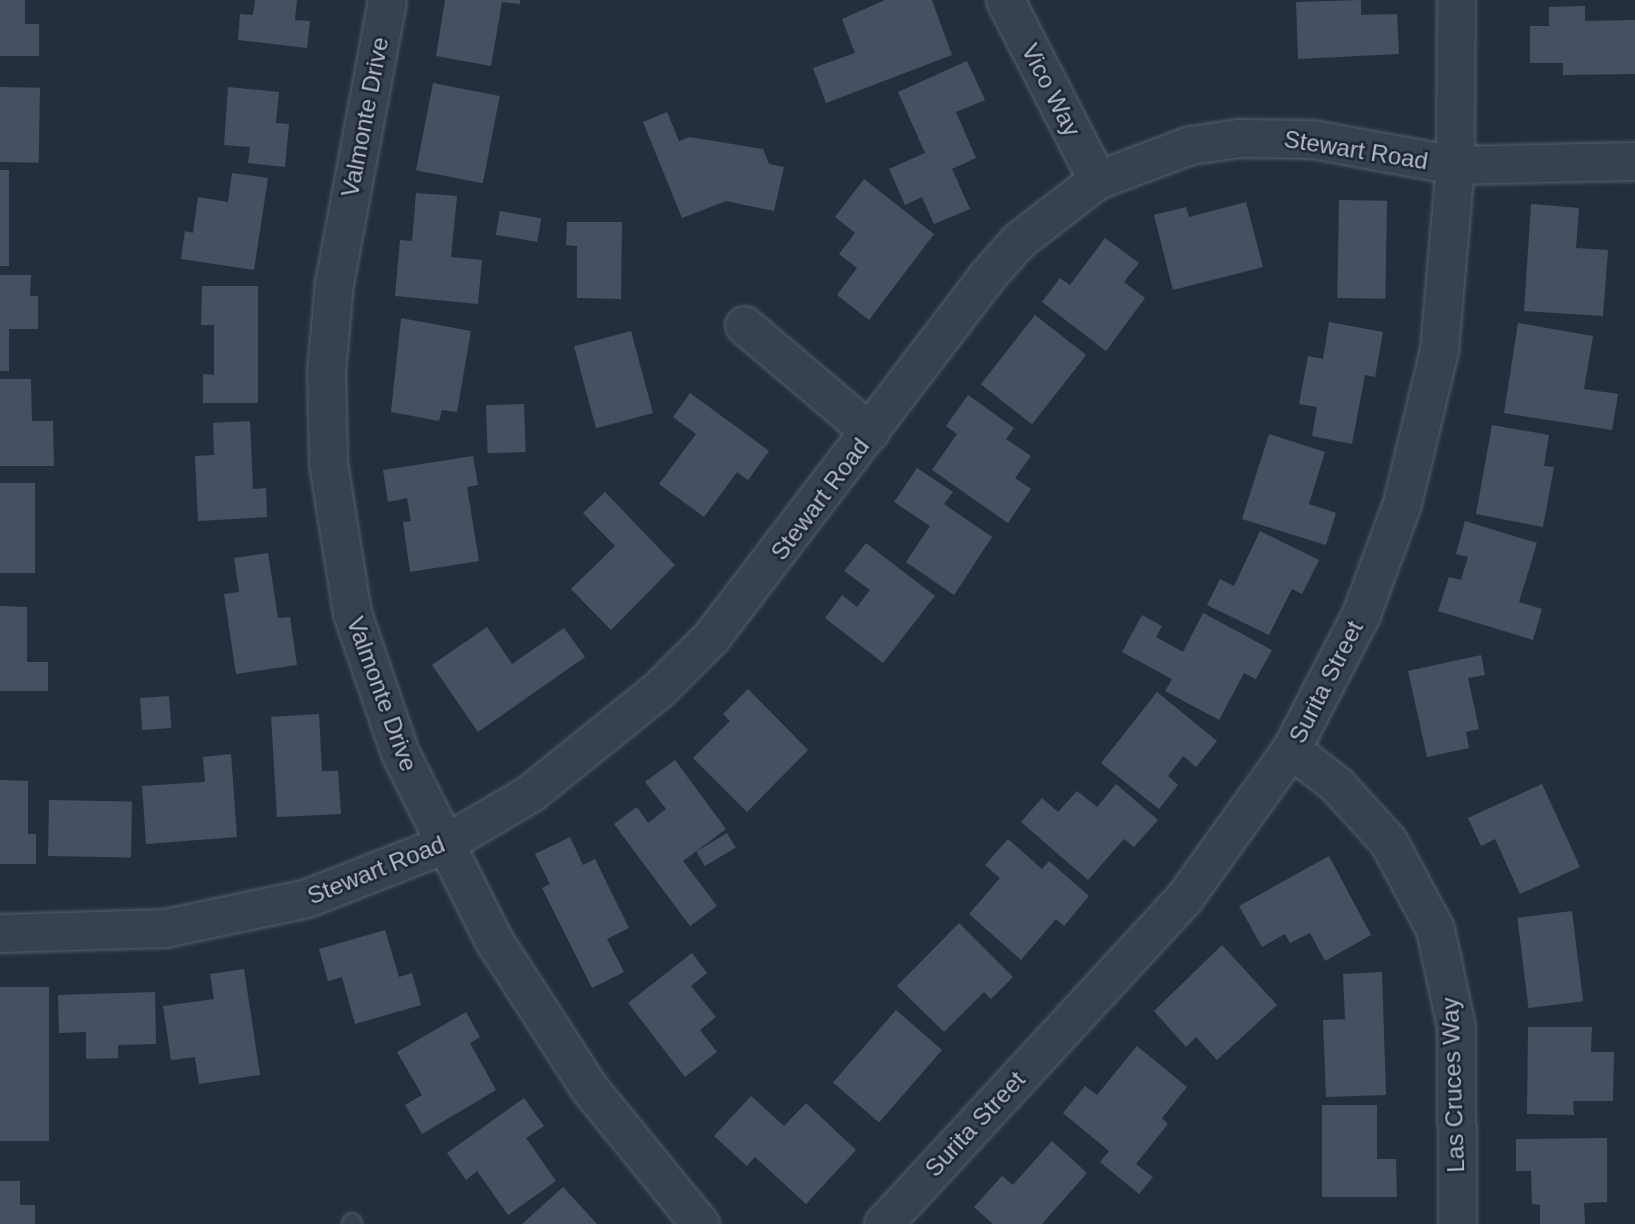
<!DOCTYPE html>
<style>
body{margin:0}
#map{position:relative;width:1635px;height:1224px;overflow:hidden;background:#242f3e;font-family:Arial,sans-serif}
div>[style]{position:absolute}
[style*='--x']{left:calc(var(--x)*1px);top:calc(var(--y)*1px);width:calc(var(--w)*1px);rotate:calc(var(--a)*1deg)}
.building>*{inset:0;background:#455162;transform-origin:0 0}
.roads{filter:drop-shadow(0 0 2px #565f6c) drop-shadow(0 0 2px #565f6c)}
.lane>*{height:18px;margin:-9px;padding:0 9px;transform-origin:9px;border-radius:9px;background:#38414e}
.street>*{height:37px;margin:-18.5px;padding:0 18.5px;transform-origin:18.5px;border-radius:18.5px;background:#38414e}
span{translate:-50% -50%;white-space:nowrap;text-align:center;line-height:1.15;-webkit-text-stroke:5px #1d2633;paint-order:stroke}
.street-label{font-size:24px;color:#b4bcc9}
</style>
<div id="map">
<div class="building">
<div style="clip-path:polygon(0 0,25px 0,25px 24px,39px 24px,39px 56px,0 56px)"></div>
<div style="clip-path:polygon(255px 0,297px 0,295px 20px,310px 21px,307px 48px,238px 40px,240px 14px,253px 15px)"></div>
<div style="clip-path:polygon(445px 0,520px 0,520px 4px,502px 2px,491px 66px,436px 56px)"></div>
<div style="clip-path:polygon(885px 0,932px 0,952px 55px,826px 103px,813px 68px,855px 53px,842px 19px)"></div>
<div style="clip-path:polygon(1361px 0,1361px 15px,1397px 14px,1399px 54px,1298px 59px,1296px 2px)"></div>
<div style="clip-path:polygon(1585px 6px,1585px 21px,1635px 20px,1635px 74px,1563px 75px,1563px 63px,1530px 63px,1530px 26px,1549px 26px,1549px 7px)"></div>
<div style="clip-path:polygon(967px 61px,985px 100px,956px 112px,976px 158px,952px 169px,970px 209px,934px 224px,922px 197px,905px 205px,889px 169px,925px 153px,898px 92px)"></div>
<div style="left:433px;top:83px;width:68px;height:89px;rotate:11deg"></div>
<div style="left:0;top:87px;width:40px;height:75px;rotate:1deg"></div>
<div style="clip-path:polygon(228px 87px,279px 92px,276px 123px,289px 124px,285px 167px,248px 163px,250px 147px,224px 145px)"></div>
<div style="clip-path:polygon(667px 112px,679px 141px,689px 137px,763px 149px,769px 164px,784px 167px,774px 211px,726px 201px,682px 218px,643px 122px)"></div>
<div style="left:0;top:170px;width:9px;height:96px"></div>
<div style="clip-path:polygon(232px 173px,268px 178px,254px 270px,181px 259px,185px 231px,193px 233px,198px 197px,228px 202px)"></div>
<div style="clip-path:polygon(864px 179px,934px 234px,869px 320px,837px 295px,857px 268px,839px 254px,855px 233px,835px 217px)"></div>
<div style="clip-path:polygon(416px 193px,457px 196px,451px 257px,482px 260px,478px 304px,395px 296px,400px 240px,412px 241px)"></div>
<div style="left:1339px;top:200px;width:48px;height:98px;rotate:1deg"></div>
<div style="clip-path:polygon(1246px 202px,1263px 267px,1173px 290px,1154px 215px,1186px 207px,1189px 217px)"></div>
<div style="clip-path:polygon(1531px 204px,1579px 208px,1576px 248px,1608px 250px,1603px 316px,1524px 311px)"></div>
<div style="left:500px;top:211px;width:42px;height:24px;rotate:10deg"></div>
<div style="clip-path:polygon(567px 222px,622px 222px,621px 299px,577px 298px,577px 246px,566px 245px)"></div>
<div style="clip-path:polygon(1105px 238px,1139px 263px,1124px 282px,1145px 298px,1106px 351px,1042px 302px,1060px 278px,1070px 285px)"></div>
<div style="clip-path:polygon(0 275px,31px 275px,30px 296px,38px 296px,38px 329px,9px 329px,9px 371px,0 371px)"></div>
<div style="clip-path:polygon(202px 286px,258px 286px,258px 403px,203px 403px,203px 374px,214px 375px,214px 325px,201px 325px)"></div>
<div style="left:1035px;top:315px;width:65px;height:88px;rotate:38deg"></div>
<div style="clip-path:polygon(401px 318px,471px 331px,457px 412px,442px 410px,439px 421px,391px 412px)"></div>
<div style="clip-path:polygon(1329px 322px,1383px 332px,1375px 377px,1365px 375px,1352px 444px,1312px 436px,1317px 407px,1299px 404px,1308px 356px,1323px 359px)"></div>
<div style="clip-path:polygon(1518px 323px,1593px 336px,1584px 389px,1618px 394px,1612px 430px,1504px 413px)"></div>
<div style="left:631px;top:331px;width:85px;height:59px;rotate:75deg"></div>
<div style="clip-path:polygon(0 379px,31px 379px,32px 421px,53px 421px,54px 466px,0 466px)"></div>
<div style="clip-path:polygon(690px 393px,769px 451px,748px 480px,737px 472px,704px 517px,659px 484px,696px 434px,673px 417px)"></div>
<div style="clip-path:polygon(968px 395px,1014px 428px,1006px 439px,1031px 456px,1015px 478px,1031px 489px,1008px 523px,932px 470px,957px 434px,946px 426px)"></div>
<div style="left:524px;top:404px;width:48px;height:38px;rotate:88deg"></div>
<div style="clip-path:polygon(250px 421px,253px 489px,266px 488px,267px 517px,198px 521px,195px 456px,214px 455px,213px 423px)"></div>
<div style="clip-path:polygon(1492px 425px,1549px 435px,1544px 466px,1554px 467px,1543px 527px,1476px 514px)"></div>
<div style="clip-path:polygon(1269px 434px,1325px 452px,1309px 504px,1336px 513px,1326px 545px,1242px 519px)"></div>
<div style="clip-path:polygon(473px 456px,478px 485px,467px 487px,479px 561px,410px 572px,403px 522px,411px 521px,407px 498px,388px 502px,383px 470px)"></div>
<div style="clip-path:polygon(917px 468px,953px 492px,944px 504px,992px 537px,954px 595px,906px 562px,930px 526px,894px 502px)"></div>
<div style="left:0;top:483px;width:35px;height:90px"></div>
<div style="clip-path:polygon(605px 492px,675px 565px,611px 630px,571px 589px,615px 546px,583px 513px)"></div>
<div style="clip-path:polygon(1465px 521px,1537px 543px,1519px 602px,1542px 609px,1533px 640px,1438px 611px,1449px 577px,1461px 580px,1468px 557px,1456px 554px)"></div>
<div style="clip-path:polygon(1260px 531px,1319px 560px,1302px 594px,1292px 589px,1269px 635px,1207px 605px,1220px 579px,1234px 586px)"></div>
<div style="clip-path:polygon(866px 543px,935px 596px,883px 663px,825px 618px,842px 595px,857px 607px,870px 590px,844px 571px)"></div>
<div style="clip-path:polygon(268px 553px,278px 618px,290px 617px,297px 665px,236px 674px,224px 594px,239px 592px,234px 558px)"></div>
<div style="clip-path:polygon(0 606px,27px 607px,27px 662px,48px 662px,48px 691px,0 691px)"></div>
<div style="clip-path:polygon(1203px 613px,1272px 650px,1256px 679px,1244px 673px,1219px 720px,1165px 691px,1172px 679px,1122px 652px,1142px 615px,1162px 626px,1156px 637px,1183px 652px)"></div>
<div style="clip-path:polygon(487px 627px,512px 664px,564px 628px,585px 657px,478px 732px,432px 665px)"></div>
<div style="clip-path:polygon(1481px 655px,1485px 675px,1468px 678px,1479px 729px,1466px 732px,1469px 748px,1427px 757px,1408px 671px)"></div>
<div style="clip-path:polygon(748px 689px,808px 750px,747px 812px,693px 758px,730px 721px,723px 714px)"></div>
<div style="clip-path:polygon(1157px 692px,1217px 741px,1196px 767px,1183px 756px,1168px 776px,1178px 785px,1159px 809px,1101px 763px)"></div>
<div style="left:169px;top:696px;width:32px;height:29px;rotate:86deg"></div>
<div style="clip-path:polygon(319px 714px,322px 771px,338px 771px,341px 814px,277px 817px,271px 717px)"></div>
<div style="clip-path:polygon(231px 754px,237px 837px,146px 844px,142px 786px,205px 782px,203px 757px)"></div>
<div style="clip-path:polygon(675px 760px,726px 829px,683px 861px,717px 906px,690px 926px,614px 824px,637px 807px,648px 823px,666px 809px,645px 782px)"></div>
<div style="clip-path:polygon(0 780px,28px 781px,28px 834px,36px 834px,36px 864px,0 864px)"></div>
<div style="clip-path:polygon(1116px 784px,1158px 820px,1134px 847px,1124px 839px,1088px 880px,1021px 822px,1042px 798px,1058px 812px,1077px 791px,1097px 807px)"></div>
<div style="clip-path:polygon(1542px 784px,1580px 867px,1520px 894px,1495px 839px,1481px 846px,1468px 818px)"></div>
<div style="left:49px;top:800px;width:83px;height:56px;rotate:1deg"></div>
<div style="left:727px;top:833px;width:17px;height:36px;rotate:59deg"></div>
<div style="clip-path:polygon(570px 837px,583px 865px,595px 859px,629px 928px,607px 939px,624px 972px,592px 988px,542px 888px,550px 884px,535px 854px)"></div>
<div style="clip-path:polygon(1008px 839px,1042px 869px,1049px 861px,1089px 896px,1064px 926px,1056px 919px,1021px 960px,969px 914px,1000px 878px,985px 865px)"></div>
<div style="clip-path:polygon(1329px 856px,1371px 935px,1325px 961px,1310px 933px,1290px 943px,1285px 934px,1262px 947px,1239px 906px)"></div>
<div style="left:1572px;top:911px;width:91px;height:55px;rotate:83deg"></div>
<div style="clip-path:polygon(959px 923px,1013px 977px,991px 999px,984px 992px,944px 1032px,897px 986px)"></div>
<div style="clip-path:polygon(385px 930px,399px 977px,412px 973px,421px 1005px,355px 1024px,342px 977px,328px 981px,319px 949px)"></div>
<div style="clip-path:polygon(1222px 945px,1277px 1005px,1217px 1060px,1196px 1037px,1186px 1047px,1154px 1011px)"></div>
<div style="clip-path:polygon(692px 953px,707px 973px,691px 986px,716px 1017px,700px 1030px,717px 1052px,685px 1077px,628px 1003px)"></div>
<div style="clip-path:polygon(244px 969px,260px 1075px,199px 1084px,195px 1057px,171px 1060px,163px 1006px,214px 999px,210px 974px)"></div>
<div style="clip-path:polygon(1382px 972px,1386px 1095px,1326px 1097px,1323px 1020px,1345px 1019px,1343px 974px)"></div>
<div style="left:0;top:987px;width:49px;height:154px"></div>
<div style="clip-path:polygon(155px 992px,156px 1044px,118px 1045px,118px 1058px,86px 1059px,86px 1032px,59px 1033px,58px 995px)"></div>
<div style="left:896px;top:1010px;width:61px;height:96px;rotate:41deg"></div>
<div style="clip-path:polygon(466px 1012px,480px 1037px,470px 1043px,496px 1090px,422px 1134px,405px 1105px,422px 1095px,397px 1052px)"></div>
<div style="clip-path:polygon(1528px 1027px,1592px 1027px,1591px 1052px,1614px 1052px,1613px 1101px,1573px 1101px,1574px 1115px,1527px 1114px)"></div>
<div style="clip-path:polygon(1137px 1046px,1187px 1087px,1162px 1118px,1168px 1124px,1136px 1164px,1153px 1177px,1139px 1194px,1100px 1162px,1109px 1151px,1063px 1113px,1085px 1086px,1097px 1095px)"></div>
<div style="clip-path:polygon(751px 1096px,784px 1126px,806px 1103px,856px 1150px,806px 1204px,755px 1157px,747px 1166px,714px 1136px)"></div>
<div style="clip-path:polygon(524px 1098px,544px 1126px,526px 1138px,556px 1181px,508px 1215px,477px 1171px,466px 1180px,447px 1153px)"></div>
<div style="clip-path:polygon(1322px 1105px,1377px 1105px,1377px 1159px,1396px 1159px,1397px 1197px,1322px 1197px)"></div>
<div style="clip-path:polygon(1607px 1138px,1607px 1202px,1584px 1203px,1585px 1224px,1540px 1224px,1540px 1205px,1532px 1204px,1531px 1171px,1516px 1171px,1516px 1139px)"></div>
<div style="clip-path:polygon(1052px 1141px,1087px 1173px,1042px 1224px,993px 1224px,974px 1207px,1002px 1176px,1013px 1185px)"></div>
<div style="clip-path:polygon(0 1181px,20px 1181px,20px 1205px,35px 1205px,35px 1224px,0 1224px)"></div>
<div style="clip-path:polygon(563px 1187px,597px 1224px,522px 1224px)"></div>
</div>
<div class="roads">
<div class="lane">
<div style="--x:352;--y:1223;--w:1;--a:90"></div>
</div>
<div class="street">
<div style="--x:387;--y:0;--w:287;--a:100.6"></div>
<div style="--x:334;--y:282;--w:90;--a:95.1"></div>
<div style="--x:326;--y:372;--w:91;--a:88.7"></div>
<div style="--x:328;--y:463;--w:152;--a:80.9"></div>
<div style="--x:352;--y:613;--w:148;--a:71.1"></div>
<div style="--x:400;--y:753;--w:208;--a:63.4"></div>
<div style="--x:493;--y:939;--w:177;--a:57.2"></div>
<div style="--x:589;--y:1088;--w:176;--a:50.8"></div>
<div style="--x:1005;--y:0;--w:202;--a:62.9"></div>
<div style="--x:744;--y:325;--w:165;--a:40.3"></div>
<div style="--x:1291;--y:749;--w:58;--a:38"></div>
<div style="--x:1337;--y:785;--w:76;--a:47.7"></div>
<div style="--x:1388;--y:841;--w:100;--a:61.9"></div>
<div style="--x:1435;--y:929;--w:100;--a:77.9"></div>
<div style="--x:1456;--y:1027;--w:197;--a:89.7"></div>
<div style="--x:0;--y:933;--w:165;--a:-1.7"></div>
<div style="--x:165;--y:928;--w:145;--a:-11.9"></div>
<div style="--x:307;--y:898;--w:145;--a:-21.4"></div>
<div style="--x:442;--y:845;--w:101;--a:-30.4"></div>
<div style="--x:529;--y:794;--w:166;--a:-38.9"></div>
<div style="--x:658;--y:690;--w:75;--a:-45"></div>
<div style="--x:711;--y:637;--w:454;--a:-52.6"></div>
<div style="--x:987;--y:276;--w:48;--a:-48.4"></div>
<div style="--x:1019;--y:240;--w:98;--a:-37.6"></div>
<div style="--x:1097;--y:180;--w:99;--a:-20.6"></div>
<div style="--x:1190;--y:145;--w:49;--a:-8.1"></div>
<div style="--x:1239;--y:138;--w:73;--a:0.8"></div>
<div style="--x:1312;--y:139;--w:145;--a:10.3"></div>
<div style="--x:1455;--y:165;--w:180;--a:-1.3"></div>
<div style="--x:883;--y:1224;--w:444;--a:-47.3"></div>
<div style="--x:1184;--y:898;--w:183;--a:-54.3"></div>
<div style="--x:1291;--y:749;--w:152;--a:-62.6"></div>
<div style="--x:1361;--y:614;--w:118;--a:-69.7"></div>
<div style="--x:1402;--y:503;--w:157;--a:-76.4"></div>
<div style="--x:1439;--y:350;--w:186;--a:-85.1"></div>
<div style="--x:1455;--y:165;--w:165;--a:-89.7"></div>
</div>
</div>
<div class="street-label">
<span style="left:1051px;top:90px;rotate:63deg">Vico Way</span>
<span style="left:365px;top:117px;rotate:-79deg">Valmonte Drive</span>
<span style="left:1356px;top:150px;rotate:9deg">Stewart Road</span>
<span style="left:820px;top:499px;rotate:-53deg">Stewart Road</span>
<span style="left:1326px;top:682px;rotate:-63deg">Surita Street</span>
<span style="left:382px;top:694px;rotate:70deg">Valmonte Drive</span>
<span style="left:376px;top:870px;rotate:-22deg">Stewart Road</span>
<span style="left:1453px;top:1085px;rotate:-92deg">Las Cruces Way</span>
<span style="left:975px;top:1124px;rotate:-47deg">Surita Street</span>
</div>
</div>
